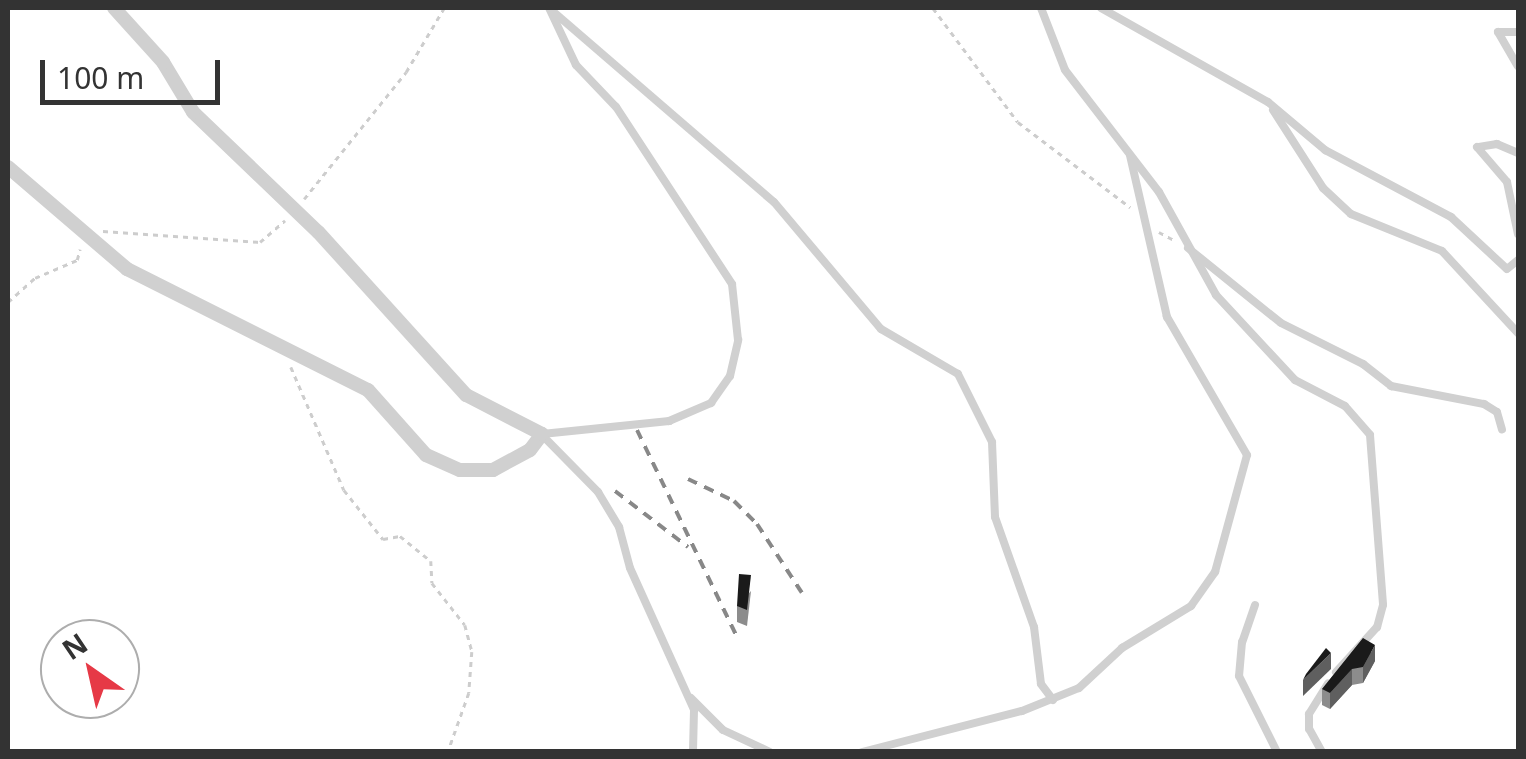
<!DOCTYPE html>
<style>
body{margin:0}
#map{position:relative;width:1526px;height:759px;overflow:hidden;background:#fff;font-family:"Noto Sans",sans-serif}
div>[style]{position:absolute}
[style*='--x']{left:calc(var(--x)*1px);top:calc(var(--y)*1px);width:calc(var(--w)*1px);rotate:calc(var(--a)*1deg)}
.path>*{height:2.5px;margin-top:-1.25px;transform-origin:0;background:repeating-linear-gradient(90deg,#cdcdcd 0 5px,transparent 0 10px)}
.service>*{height:8px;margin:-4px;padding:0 4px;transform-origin:4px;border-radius:4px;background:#d0d0d0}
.minor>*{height:14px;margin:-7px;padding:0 7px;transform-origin:7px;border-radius:7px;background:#d0d0d0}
.rail>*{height:4px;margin-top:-2px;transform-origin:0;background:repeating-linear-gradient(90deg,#888 0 10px,transparent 0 18px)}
.wall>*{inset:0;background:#8c8c8c}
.shaded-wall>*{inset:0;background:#5f5f5f}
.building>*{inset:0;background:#1a1a1a}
span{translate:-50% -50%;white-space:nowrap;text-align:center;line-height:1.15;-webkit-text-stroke:10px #fff;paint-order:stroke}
.frame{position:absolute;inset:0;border:10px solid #333;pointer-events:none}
.north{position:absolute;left:40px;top:619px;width:100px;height:100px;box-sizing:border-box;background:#fff;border:2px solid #adadad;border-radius:50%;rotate:326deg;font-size:28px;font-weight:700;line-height:40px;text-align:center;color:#333}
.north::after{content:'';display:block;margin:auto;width:35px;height:45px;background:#e63946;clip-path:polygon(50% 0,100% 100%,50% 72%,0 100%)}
.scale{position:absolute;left:40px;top:60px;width:180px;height:45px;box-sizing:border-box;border:5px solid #333;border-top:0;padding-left:12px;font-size:30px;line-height:35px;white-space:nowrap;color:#333;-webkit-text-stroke:8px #fff;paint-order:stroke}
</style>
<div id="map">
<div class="path">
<div style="--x:933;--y:8;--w:142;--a:53.3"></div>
<div style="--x:1018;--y:122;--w:141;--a:37.2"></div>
<div style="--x:304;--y:199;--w:163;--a:-51.2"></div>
<div style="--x:406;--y:72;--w:74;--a:-59.3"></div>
<div style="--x:103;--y:231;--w:157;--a:4"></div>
<div style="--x:260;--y:242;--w:33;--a:-41"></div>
<div style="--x:1159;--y:232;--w:17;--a:28"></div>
<div style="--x:8;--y:302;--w:36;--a:-42"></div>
<div style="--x:35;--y:278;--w:46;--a:-23.2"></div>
<div style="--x:77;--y:260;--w:11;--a:-75"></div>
<div style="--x:291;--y:367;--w:134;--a:66.7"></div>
<div style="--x:344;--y:490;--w:63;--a:51.5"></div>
<div style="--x:383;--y:539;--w:17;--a:-10"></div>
<div style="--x:400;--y:536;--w:40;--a:39"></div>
<div style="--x:431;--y:561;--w:22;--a:87"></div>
<div style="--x:432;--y:583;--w:53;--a:51.8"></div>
<div style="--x:465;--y:625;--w:28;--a:75"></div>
<div style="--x:472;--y:652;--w:41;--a:94.2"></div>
<div style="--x:469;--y:693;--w:63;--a:109.6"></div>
</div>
<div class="service">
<div style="--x:549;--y:8;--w:297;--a:40.8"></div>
<div style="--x:774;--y:202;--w:166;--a:49.9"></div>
<div style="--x:881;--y:329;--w:89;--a:30.3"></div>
<div style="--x:958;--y:374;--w:76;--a:63.4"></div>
<div style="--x:992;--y:442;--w:75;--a:87.7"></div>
<div style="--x:995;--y:517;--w:117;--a:70.5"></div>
<div style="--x:1034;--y:627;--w:57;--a:83"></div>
<div style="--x:1041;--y:684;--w:20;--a:53"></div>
<div style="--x:1041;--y:8;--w:66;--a:68.8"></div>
<div style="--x:1065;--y:70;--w:154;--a:52.4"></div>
<div style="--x:1159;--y:192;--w:118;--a:61"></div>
<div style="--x:1216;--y:295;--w:116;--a:47.1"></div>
<div style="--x:1295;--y:380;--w:56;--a:27.5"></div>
<div style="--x:1345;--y:406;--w:38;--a:49"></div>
<div style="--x:1370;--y:435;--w:170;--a:85.6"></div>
<div style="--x:1383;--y:605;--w:23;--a:105"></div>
<div style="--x:1377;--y:627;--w:61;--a:132.3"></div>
<div style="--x:1101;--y:8;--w:192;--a:29.4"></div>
<div style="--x:1268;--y:102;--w:75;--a:40.1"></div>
<div style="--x:1325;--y:150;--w:143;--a:28"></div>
<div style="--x:1451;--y:217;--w:76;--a:42.9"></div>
<div style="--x:1507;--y:269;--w:14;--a:-39"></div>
<div style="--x:1518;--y:32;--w:20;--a:180"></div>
<div style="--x:1498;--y:32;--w:39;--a:60"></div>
<div style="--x:1273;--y:110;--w:93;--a:57.3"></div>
<div style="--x:1323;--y:188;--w:38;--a:43"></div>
<div style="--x:1351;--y:214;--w:98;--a:22.1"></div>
<div style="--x:1442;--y:251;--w:112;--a:47.2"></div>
<div style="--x:1518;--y:153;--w:23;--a:-157"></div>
<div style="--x:1497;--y:144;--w:20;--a:171"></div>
<div style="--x:1477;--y:147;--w:46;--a:49.4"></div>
<div style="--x:1507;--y:182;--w:53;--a:78.1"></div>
<div style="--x:1188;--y:248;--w:119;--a:38.9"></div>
<div style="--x:1281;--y:323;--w:92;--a:26.6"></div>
<div style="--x:1363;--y:364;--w:36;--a:38"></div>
<div style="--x:1391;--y:386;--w:95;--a:11"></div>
<div style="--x:1484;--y:404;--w:15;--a:32"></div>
<div style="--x:1497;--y:412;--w:18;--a:74"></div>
<div style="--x:542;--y:434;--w:128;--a:-5.8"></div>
<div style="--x:669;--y:421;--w:46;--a:-23.2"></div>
<div style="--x:711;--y:403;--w:33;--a:-55"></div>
<div style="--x:730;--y:376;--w:37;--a:-77"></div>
<div style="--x:738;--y:340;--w:56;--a:-96.1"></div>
<div style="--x:732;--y:284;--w:212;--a:-123.2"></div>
<div style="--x:616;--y:107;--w:58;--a:-133.6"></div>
<div style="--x:576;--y:65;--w:61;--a:-115.3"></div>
<div style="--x:542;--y:435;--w:80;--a:45.5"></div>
<div style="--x:598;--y:492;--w:41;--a:59"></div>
<div style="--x:619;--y:527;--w:42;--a:75"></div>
<div style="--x:630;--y:568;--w:156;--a:65.7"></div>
<div style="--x:694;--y:710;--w:42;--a:91.4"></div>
<div style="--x:1255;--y:605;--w:39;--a:109"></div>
<div style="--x:1242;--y:642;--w:34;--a:95"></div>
<div style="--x:1239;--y:676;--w:85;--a:63.4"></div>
<div style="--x:691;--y:698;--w:45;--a:45"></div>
<div style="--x:723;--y:730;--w:52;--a:25.1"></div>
<div style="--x:862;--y:752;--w:165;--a:-14.4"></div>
<div style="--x:1022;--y:711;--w:61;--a:-22"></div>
<div style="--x:1079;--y:688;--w:59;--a:-42.9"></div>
<div style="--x:1122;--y:648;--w:81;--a:-31.3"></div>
<div style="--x:1191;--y:606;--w:42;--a:-54.8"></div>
<div style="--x:1215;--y:572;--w:121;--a:-74.7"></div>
<div style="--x:1247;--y:455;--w:160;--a:-120.1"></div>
<div style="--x:1167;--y:317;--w:165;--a:-102.9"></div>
<div style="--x:1322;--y:752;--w:26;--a:-119"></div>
<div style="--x:1309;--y:729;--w:15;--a:-90"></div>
<div style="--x:1309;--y:714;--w:36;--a:-58"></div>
</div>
<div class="minor">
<div style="--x:8;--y:167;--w:157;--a:40.6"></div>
<div style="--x:127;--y:269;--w:270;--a:26.7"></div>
<div style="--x:368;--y:390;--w:87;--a:48.3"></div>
<div style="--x:426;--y:455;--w:37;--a:24"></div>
<div style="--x:460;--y:470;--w:33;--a:0"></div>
<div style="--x:493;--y:470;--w:42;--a:-28.4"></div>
<div style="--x:530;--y:450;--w:20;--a:-53"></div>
<div style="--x:542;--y:434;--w:85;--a:-152.8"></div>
<div style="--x:466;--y:395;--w:220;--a:-132.2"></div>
<div style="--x:318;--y:232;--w:173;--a:-136.2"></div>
<div style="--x:193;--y:112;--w:58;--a:-121"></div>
<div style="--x:163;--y:62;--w:73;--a:-132.2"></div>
</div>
<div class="rail">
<div style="--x:637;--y:430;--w:230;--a:64.2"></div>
<div style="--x:688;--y:479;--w:51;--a:25.6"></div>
<div style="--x:734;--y:501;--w:33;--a:45"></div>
<div style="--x:757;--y:524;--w:82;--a:56.9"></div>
<div style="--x:615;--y:491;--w:92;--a:37.5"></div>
</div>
<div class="wall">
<div style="clip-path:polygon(751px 591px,747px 626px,737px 622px,737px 606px)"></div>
<div style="clip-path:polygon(1363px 638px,1375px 661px,1363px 683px,1352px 685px,1330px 709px,1322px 705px,1322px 689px)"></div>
</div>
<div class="shaded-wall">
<div style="clip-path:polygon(1375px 645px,1375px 661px,1363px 683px,1363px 667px)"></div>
<div style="clip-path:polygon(1331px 653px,1331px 669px,1303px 696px,1303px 680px)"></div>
<div style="clip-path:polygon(1352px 669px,1352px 685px,1330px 709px,1330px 693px)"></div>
</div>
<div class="building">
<div style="clip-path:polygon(739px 574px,751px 575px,747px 610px,737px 606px)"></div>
<div style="clip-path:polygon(1363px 638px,1375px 645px,1363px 667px,1352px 669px,1330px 693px,1322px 689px)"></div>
<div style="clip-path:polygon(1326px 648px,1331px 653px,1303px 680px,1306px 674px)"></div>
</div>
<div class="frame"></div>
<div class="north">N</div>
<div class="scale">100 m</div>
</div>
